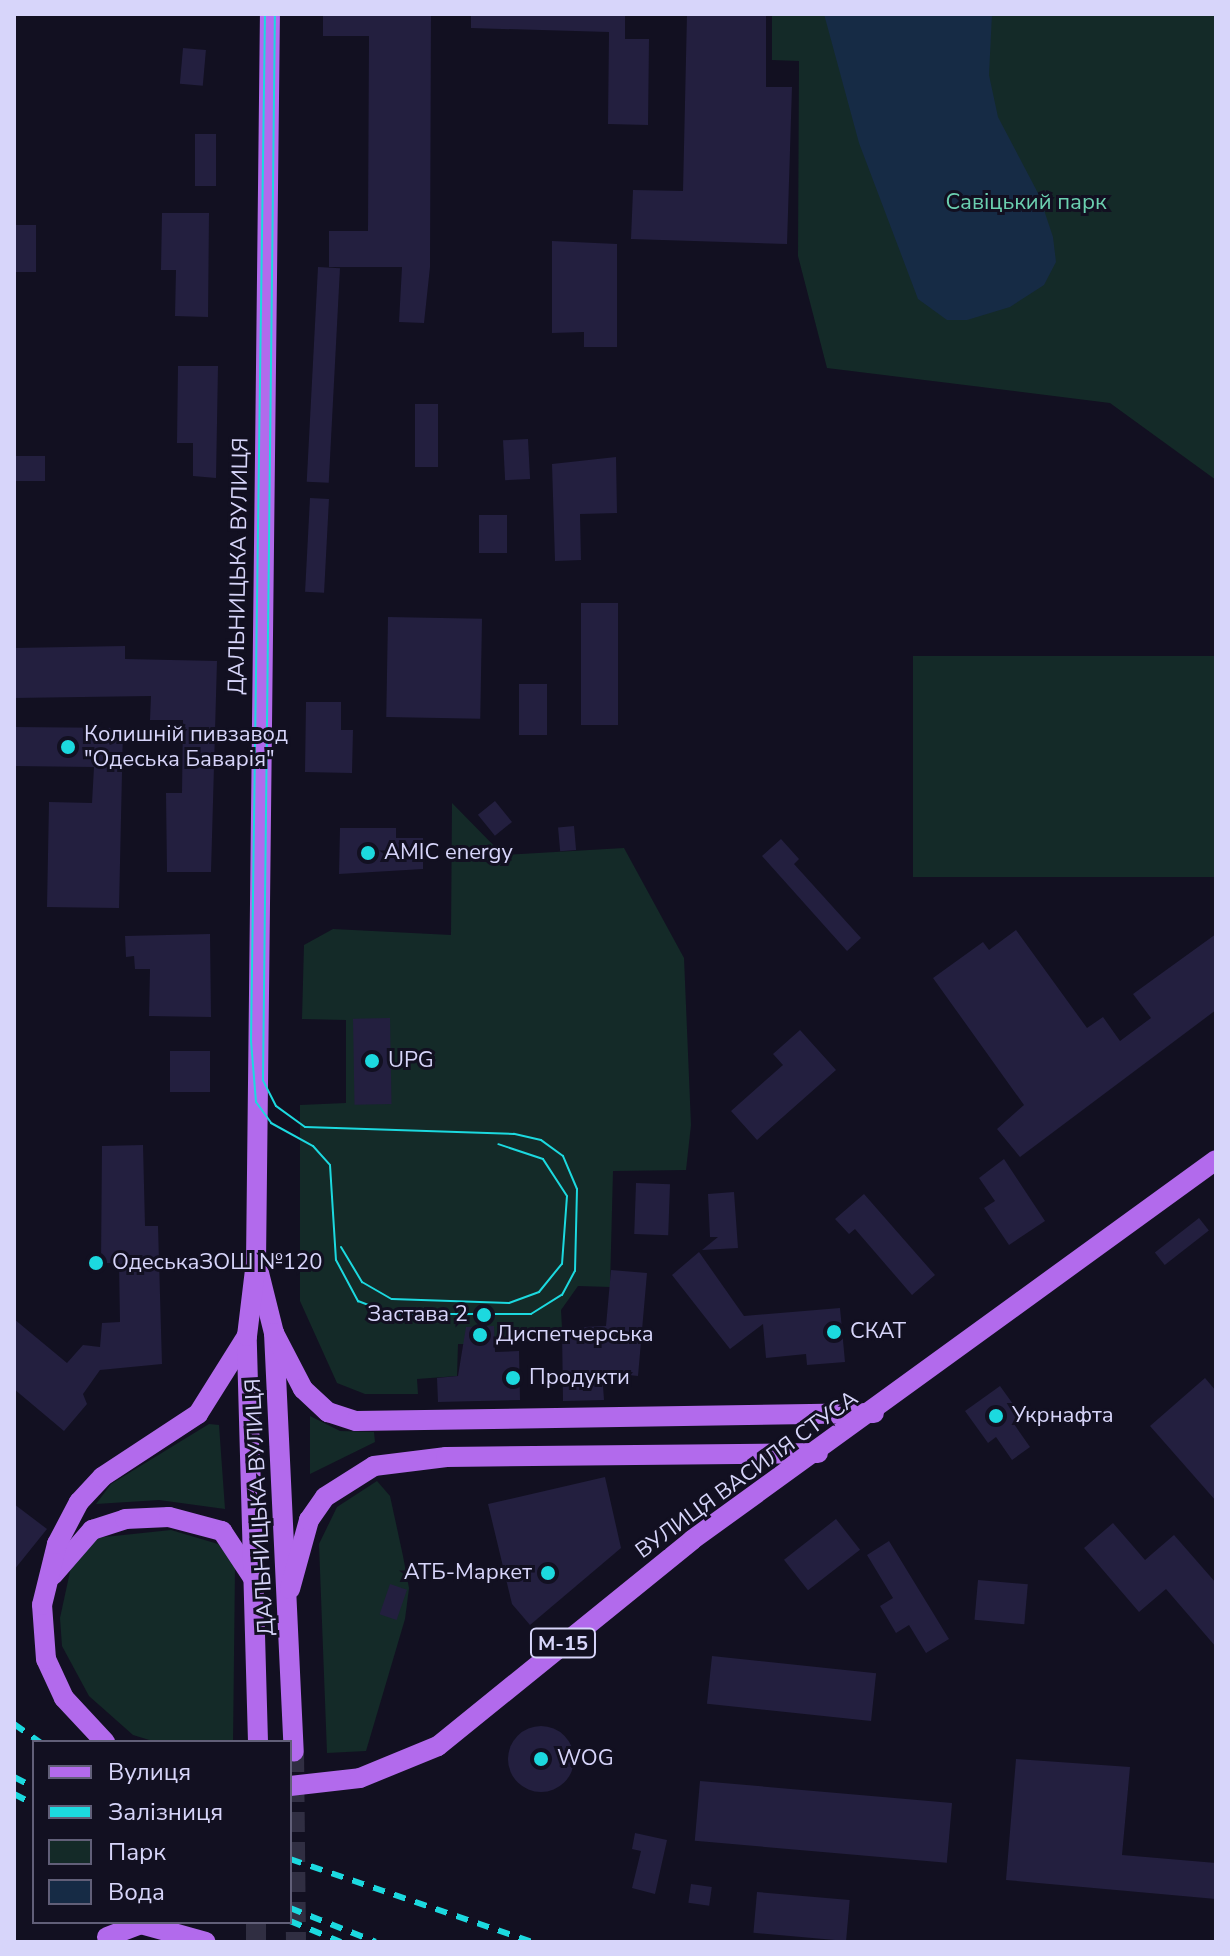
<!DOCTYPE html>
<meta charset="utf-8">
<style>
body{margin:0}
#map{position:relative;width:1230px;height:1956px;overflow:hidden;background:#121021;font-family:"Nunito Sans",sans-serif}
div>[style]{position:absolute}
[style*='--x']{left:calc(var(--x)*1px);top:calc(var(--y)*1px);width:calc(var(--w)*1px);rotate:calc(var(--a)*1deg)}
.green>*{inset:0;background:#142a28;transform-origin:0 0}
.water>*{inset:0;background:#162b45}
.building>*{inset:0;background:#231f3f;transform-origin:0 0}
.round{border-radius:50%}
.primary-tunnel>*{height:20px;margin-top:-10px;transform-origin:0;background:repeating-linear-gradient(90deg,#302e42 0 20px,transparent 0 30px)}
.primary>*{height:20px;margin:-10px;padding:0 10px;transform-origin:10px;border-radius:10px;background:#b26aec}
.tram>*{height:2px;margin:-1px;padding:0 1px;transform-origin:1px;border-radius:1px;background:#1cd9df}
.rail>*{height:6px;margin-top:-3px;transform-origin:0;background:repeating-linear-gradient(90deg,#1cd9df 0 12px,transparent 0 22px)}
.dots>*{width:22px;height:22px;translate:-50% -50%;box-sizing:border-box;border:4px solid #121021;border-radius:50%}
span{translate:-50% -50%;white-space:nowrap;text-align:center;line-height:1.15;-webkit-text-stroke:6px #121021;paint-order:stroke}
.shield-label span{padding:2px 6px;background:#121021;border:2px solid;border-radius:6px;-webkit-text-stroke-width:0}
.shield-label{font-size:20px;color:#d7d5fa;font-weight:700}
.park-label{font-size:22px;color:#6bd0b0}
.street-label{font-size:22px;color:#d7d5fa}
.poi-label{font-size:22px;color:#d7d5fa}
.left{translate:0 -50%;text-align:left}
.right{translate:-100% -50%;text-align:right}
.frame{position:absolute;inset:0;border:16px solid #d7d5fa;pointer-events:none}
.legend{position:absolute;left:32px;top:1740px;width:260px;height:184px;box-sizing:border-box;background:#121021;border:2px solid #615f78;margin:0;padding:10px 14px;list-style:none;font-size:24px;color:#d7d5fa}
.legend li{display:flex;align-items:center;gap:16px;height:40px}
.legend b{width:40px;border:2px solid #615f78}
</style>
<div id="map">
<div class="green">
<div style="clip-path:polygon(772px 14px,1216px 14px,1216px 480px,1110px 403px,827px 368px,798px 256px,799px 61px,772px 60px)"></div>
<div style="left:1216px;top:656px;width:221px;height:303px;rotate:90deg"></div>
<div style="clip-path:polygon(452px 803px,503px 855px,624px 848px,684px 958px,691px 1125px,686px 1170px,613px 1171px,610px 1287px,578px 1286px,561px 1310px,562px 1328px,495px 1344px,458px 1344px,457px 1376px,417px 1379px,418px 1394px,365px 1394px,337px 1383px,300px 1301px,300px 1105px,346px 1103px,346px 1020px,302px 1019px,304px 945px,333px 929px,451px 935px)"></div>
<div style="clip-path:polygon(310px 1416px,340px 1431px,374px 1432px,375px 1442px,310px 1474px)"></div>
<div style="clip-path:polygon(209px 1424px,219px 1425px,225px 1509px,159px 1500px,96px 1504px,111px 1484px)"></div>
<div style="clip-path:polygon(377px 1481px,390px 1496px,403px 1556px,409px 1588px,405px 1619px,366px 1751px,327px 1753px,319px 1544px,337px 1507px)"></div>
<div style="clip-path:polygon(171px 1530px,218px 1544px,235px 1565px,233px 1742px,156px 1742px,133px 1735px,89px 1696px,62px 1646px,60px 1618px,71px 1567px,95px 1538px)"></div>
</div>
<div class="water">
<div style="clip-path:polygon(824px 14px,992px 14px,989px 75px,998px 117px,1039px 195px,1053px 237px,1056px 262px,1044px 285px,1010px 307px,967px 320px,947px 320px,918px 299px,859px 143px)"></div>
</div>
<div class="building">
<div style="clip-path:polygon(323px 14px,431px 14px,430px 267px,424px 323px,399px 322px,402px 267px,329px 267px,329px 231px,368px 231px,369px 36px,323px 36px)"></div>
<div style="clip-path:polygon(471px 14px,625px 14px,625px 39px,649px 39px,648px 125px,608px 124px,609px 32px,471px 28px)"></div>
<div style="clip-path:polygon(687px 14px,766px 14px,766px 87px,792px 87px,787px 244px,631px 239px,633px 190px,683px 191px)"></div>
<div style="left:183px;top:48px;width:23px;height:36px;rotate:5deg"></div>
<div style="left:195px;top:134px;width:21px;height:52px"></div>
<div style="clip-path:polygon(162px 213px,209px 213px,208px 317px,175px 316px,176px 270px,161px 270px)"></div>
<div style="left:14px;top:225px;width:22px;height:47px"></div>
<div style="clip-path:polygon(552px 241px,617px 244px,617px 347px,584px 347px,584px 332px,552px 333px)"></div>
<div style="left:318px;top:267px;width:22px;height:215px;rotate:3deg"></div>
<div style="clip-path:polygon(178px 366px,218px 366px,216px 478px,193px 476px,193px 443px,177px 443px)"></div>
<div style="left:415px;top:404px;width:23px;height:63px"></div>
<div style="left:528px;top:439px;width:40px;height:25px;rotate:87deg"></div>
<div style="left:45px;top:456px;width:25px;height:31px;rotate:90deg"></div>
<div style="clip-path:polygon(616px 457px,617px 513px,580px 514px,581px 560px,555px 561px,552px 464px)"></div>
<div style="left:310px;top:498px;width:19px;height:94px;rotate:3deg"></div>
<div style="left:479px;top:515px;width:28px;height:38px"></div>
<div style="left:581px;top:603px;width:37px;height:122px"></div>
<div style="left:388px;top:617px;width:94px;height:100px;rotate:1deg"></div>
<div style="clip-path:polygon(125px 646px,125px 659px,217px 661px,211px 872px,167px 872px,166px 793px,182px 793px,183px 720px,150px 720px,151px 696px,14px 698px,14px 648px)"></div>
<div style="left:519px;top:684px;width:28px;height:51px"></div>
<div style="clip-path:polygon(306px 702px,341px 702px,341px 730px,353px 730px,352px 773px,305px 772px)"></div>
<div style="clip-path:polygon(14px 727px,123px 728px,119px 908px,47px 907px,49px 802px,92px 803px,94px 767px,14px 766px)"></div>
<div style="left:495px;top:801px;width:27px;height:22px;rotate:51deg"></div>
<div style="left:574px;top:826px;width:24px;height:16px;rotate:85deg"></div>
<div style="clip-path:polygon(340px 828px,396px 828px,396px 838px,423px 838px,423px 869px,339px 874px)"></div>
<div style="clip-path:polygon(781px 839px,799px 859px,794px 864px,861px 938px,847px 951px,762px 856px)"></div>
<div style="clip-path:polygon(1016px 930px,1087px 1028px,1103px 1017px,1120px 1041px,1151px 1018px,1133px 994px,1216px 934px,1216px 1010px,1020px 1157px,997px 1129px,1024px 1105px,933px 978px,983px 942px,989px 950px)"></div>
<div style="clip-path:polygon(210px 934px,211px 1017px,149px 1016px,150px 969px,135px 969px,134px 956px,126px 957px,125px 936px)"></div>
<div style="left:390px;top:1018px;width:86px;height:37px;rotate:89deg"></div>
<div style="clip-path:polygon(800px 1030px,836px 1070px,757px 1140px,731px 1111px,783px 1065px,773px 1054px)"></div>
<div style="left:170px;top:1051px;width:40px;height:41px"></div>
<div style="clip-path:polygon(143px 1145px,145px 1226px,158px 1226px,162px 1364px,100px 1370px,83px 1394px,87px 1404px,64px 1431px,14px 1389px,14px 1319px,67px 1363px,83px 1345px,100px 1347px,102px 1323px,120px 1322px,119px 1263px,101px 1263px,102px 1146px)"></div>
<div style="clip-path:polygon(1004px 1159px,1045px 1221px,1009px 1245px,984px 1208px,995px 1201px,979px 1178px)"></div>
<div style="left:636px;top:1183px;width:34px;height:51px;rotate:2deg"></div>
<div style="clip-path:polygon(734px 1192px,738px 1248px,702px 1250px,718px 1237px,710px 1237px,708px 1194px)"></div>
<div style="clip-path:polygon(864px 1194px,935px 1275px,912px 1295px,855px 1229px,849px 1234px,835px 1219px)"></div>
<div style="left:1199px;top:1218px;width:16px;height:56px;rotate:52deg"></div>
<div style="clip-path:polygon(699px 1252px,744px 1316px,840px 1308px,845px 1362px,807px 1365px,806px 1354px,766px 1358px,763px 1324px,730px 1349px,672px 1275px)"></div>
<div style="clip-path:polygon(611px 1270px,647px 1273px,638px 1376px,602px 1372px,604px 1400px,563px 1401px,562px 1328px,606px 1326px)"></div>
<div style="clip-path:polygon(494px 1326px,495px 1352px,519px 1351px,520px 1400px,438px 1402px,437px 1378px,458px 1376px,466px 1327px)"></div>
<div style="clip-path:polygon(1205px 1378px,1216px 1391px,1216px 1501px,1150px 1426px)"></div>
<div style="clip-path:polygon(1000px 1386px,1023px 1418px,1014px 1424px,1030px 1447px,1012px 1460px,996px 1437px,988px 1443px,965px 1411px)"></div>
<div style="clip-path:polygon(605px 1477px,621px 1548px,530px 1625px,512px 1604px,488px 1504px)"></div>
<div style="clip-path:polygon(14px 1504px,47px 1529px,14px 1570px)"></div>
<div style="left:836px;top:1519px;width:39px;height:66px;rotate:52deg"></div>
<div style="clip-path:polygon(1113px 1523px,1145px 1560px,1174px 1535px,1216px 1583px,1216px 1647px,1166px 1589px,1139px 1612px,1084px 1548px)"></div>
<div style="clip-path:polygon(889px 1541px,949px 1639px,926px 1653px,909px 1625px,896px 1633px,880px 1606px,893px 1598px,867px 1555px)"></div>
<div style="left:978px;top:1580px;width:50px;height:40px;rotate:5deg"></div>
<div style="left:390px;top:1584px;width:18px;height:32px;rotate:19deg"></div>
<div style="left:712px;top:1656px;width:165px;height:48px;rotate:6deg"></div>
<div class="round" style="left:508px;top:1726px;width:66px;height:66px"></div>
<div style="clip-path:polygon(1016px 1759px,1130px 1767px,1122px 1855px,1216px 1863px,1216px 1899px,1006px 1880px)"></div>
<div style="left:700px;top:1781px;width:253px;height:60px;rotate:5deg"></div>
<div style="clip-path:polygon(635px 1833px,667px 1840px,655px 1894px,632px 1888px,641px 1851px,632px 1849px)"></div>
<div style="left:691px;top:1884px;width:21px;height:19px;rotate:8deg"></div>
<div style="left:757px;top:1892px;width:93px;height:41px;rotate:5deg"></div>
</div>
<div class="primary-tunnel">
<div style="--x:294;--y:1752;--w:190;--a:89.4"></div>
<div style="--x:256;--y:1942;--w:20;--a:-90"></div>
</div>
<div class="primary">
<div style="--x:259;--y:1273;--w:62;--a:76"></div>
<div style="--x:274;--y:1333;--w:419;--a:87.3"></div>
<div style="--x:274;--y:1333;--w:63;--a:62.6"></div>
<div style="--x:303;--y:1389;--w:34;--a:43"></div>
<div style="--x:328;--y:1412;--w:29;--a:18"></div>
<div style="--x:356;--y:1421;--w:518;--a:-0.88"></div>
<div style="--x:53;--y:1575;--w:60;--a:-49.1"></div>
<div style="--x:92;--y:1530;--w:35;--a:-18"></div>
<div style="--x:125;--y:1519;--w:44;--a:-2.6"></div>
<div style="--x:169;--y:1517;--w:55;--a:14.8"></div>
<div style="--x:222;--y:1531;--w:56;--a:56.6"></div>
<div style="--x:290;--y:1589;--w:72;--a:-74.6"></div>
<div style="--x:309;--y:1520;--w:28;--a:-55"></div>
<div style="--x:325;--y:1497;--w:58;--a:-32.3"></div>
<div style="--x:374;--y:1466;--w:73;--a:-7.1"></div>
<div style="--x:446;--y:1457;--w:372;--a:-0.6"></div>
<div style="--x:105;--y:1742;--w:60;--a:-133"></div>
<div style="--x:64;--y:1698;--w:43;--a:-114.8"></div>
<div style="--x:46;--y:1659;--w:54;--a:-94.2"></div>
<div style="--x:42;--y:1605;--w:63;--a:-76.2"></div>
<div style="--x:57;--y:1544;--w:47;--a:-62.4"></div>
<div style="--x:79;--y:1502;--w:34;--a:-47"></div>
<div style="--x:102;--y:1477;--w:115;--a:-33.3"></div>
<div style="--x:198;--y:1414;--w:92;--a:-57.9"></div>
<div style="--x:258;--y:1742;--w:406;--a:-91.6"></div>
<div style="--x:247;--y:1336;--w:75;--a:-83.1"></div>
<div style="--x:256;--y:1262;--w:1248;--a:-89.36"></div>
<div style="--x:290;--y:1786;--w:70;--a:-6.5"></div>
<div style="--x:360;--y:1778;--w:84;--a:-22.3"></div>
<div style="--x:438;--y:1746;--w:327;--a:-39"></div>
<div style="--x:692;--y:1540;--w:647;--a:-35.95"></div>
<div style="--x:107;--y:1937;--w:36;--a:-21"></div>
<div style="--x:141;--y:1924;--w:67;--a:15.5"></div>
</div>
<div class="tram">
<div style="--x:265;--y:14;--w:1027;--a:90.78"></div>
<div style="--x:251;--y:1041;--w:61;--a:85.3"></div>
<div style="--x:256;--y:1102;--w:26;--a:54"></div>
<div style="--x:271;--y:1123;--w:48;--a:28.7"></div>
<div style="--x:313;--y:1146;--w:25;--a:48"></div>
<div style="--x:330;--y:1165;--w:95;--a:86.4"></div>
<div style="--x:336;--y:1260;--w:47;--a:61.8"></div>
<div style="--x:358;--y:1301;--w:36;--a:21"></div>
<div style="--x:392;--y:1314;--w:139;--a:0"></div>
<div style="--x:531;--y:1314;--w:36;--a:-32"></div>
<div style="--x:562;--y:1295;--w:27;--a:-62"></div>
<div style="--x:575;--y:1271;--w:82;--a:-88.6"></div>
<div style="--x:577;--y:1189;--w:36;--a:-113"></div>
<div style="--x:563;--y:1156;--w:27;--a:-144"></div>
<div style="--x:541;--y:1140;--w:28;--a:-167"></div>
<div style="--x:514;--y:1134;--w:209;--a:-178.1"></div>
<div style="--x:305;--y:1127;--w:36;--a:-144"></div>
<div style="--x:276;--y:1106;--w:29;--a:-117"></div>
<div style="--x:263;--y:1080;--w:1066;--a:-89.36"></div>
<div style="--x:341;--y:1247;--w:41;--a:59"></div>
<div style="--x:362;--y:1282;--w:34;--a:30"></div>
<div style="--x:392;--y:1299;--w:117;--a:2"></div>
<div style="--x:509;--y:1303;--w:32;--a:-20"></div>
<div style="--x:539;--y:1292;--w:36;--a:-51"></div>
<div style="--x:562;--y:1264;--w:68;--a:-85.8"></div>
<div style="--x:567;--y:1196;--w:44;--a:-123"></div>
<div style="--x:543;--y:1159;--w:47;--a:-161.6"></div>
</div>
<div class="rail">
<div style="--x:14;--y:1724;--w:32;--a:35"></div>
<div style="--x:14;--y:1777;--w:22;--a:27"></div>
<div style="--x:14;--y:1794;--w:22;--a:27"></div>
<div style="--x:290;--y:1859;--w:257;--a:18.9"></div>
<div style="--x:290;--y:1908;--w:92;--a:21.6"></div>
<div style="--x:290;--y:1921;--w:55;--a:22.4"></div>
</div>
<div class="dots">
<div style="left:68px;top:747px;background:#1cd9df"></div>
<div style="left:368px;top:853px;background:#1cd9df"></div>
<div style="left:372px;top:1061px;background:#1cd9df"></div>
<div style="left:96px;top:1263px;background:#1cd9df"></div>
<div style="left:484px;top:1315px;background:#1cd9df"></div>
<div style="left:834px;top:1332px;background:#1cd9df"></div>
<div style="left:480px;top:1335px;background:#1cd9df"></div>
<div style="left:513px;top:1378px;background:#1cd9df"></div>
<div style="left:996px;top:1416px;background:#1cd9df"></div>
<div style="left:548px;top:1573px;background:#1cd9df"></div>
<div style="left:541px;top:1759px;background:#1cd9df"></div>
</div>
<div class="shield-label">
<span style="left:563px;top:1643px">М-15</span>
</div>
<div class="park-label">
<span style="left:1026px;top:203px">Савіцький парк</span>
</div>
<div class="street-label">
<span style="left:239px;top:566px;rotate:-89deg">ДАЛЬНИЦЬКА ВУЛИЦЯ</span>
<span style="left:747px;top:1475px;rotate:-36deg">ВУЛИЦЯ ВАСИЛЯ СТУСА</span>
<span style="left:260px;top:1507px;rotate:-93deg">ДАЛЬНИЦЬКА ВУЛИЦЯ</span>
</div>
<div class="poi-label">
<span class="left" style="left:84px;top:747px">Колишній пивзавод<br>"Одеська Баварія"</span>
<span class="left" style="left:384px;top:853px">AMIC energy</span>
<span class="left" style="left:388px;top:1061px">UPG</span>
<span class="left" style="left:112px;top:1263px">ОдеськаЗОШ №120</span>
<span class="right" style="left:468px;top:1315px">Застава 2</span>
<span class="left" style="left:850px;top:1332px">СКАТ</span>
<span class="left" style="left:496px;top:1335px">Диспетчерська</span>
<span class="left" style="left:529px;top:1378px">Продукти</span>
<span class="left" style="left:1012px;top:1416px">Укрнафта</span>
<span class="right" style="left:532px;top:1573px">АТБ-Маркет</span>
<span class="left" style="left:557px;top:1759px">WOG</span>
</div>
<div class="frame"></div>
<ul class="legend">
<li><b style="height:10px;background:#b26aec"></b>Вулиця</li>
<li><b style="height:10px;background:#1cd9df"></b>Залізниця</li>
<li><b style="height:22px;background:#142a28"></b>Парк</li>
<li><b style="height:22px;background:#162b45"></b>Вода</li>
</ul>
</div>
